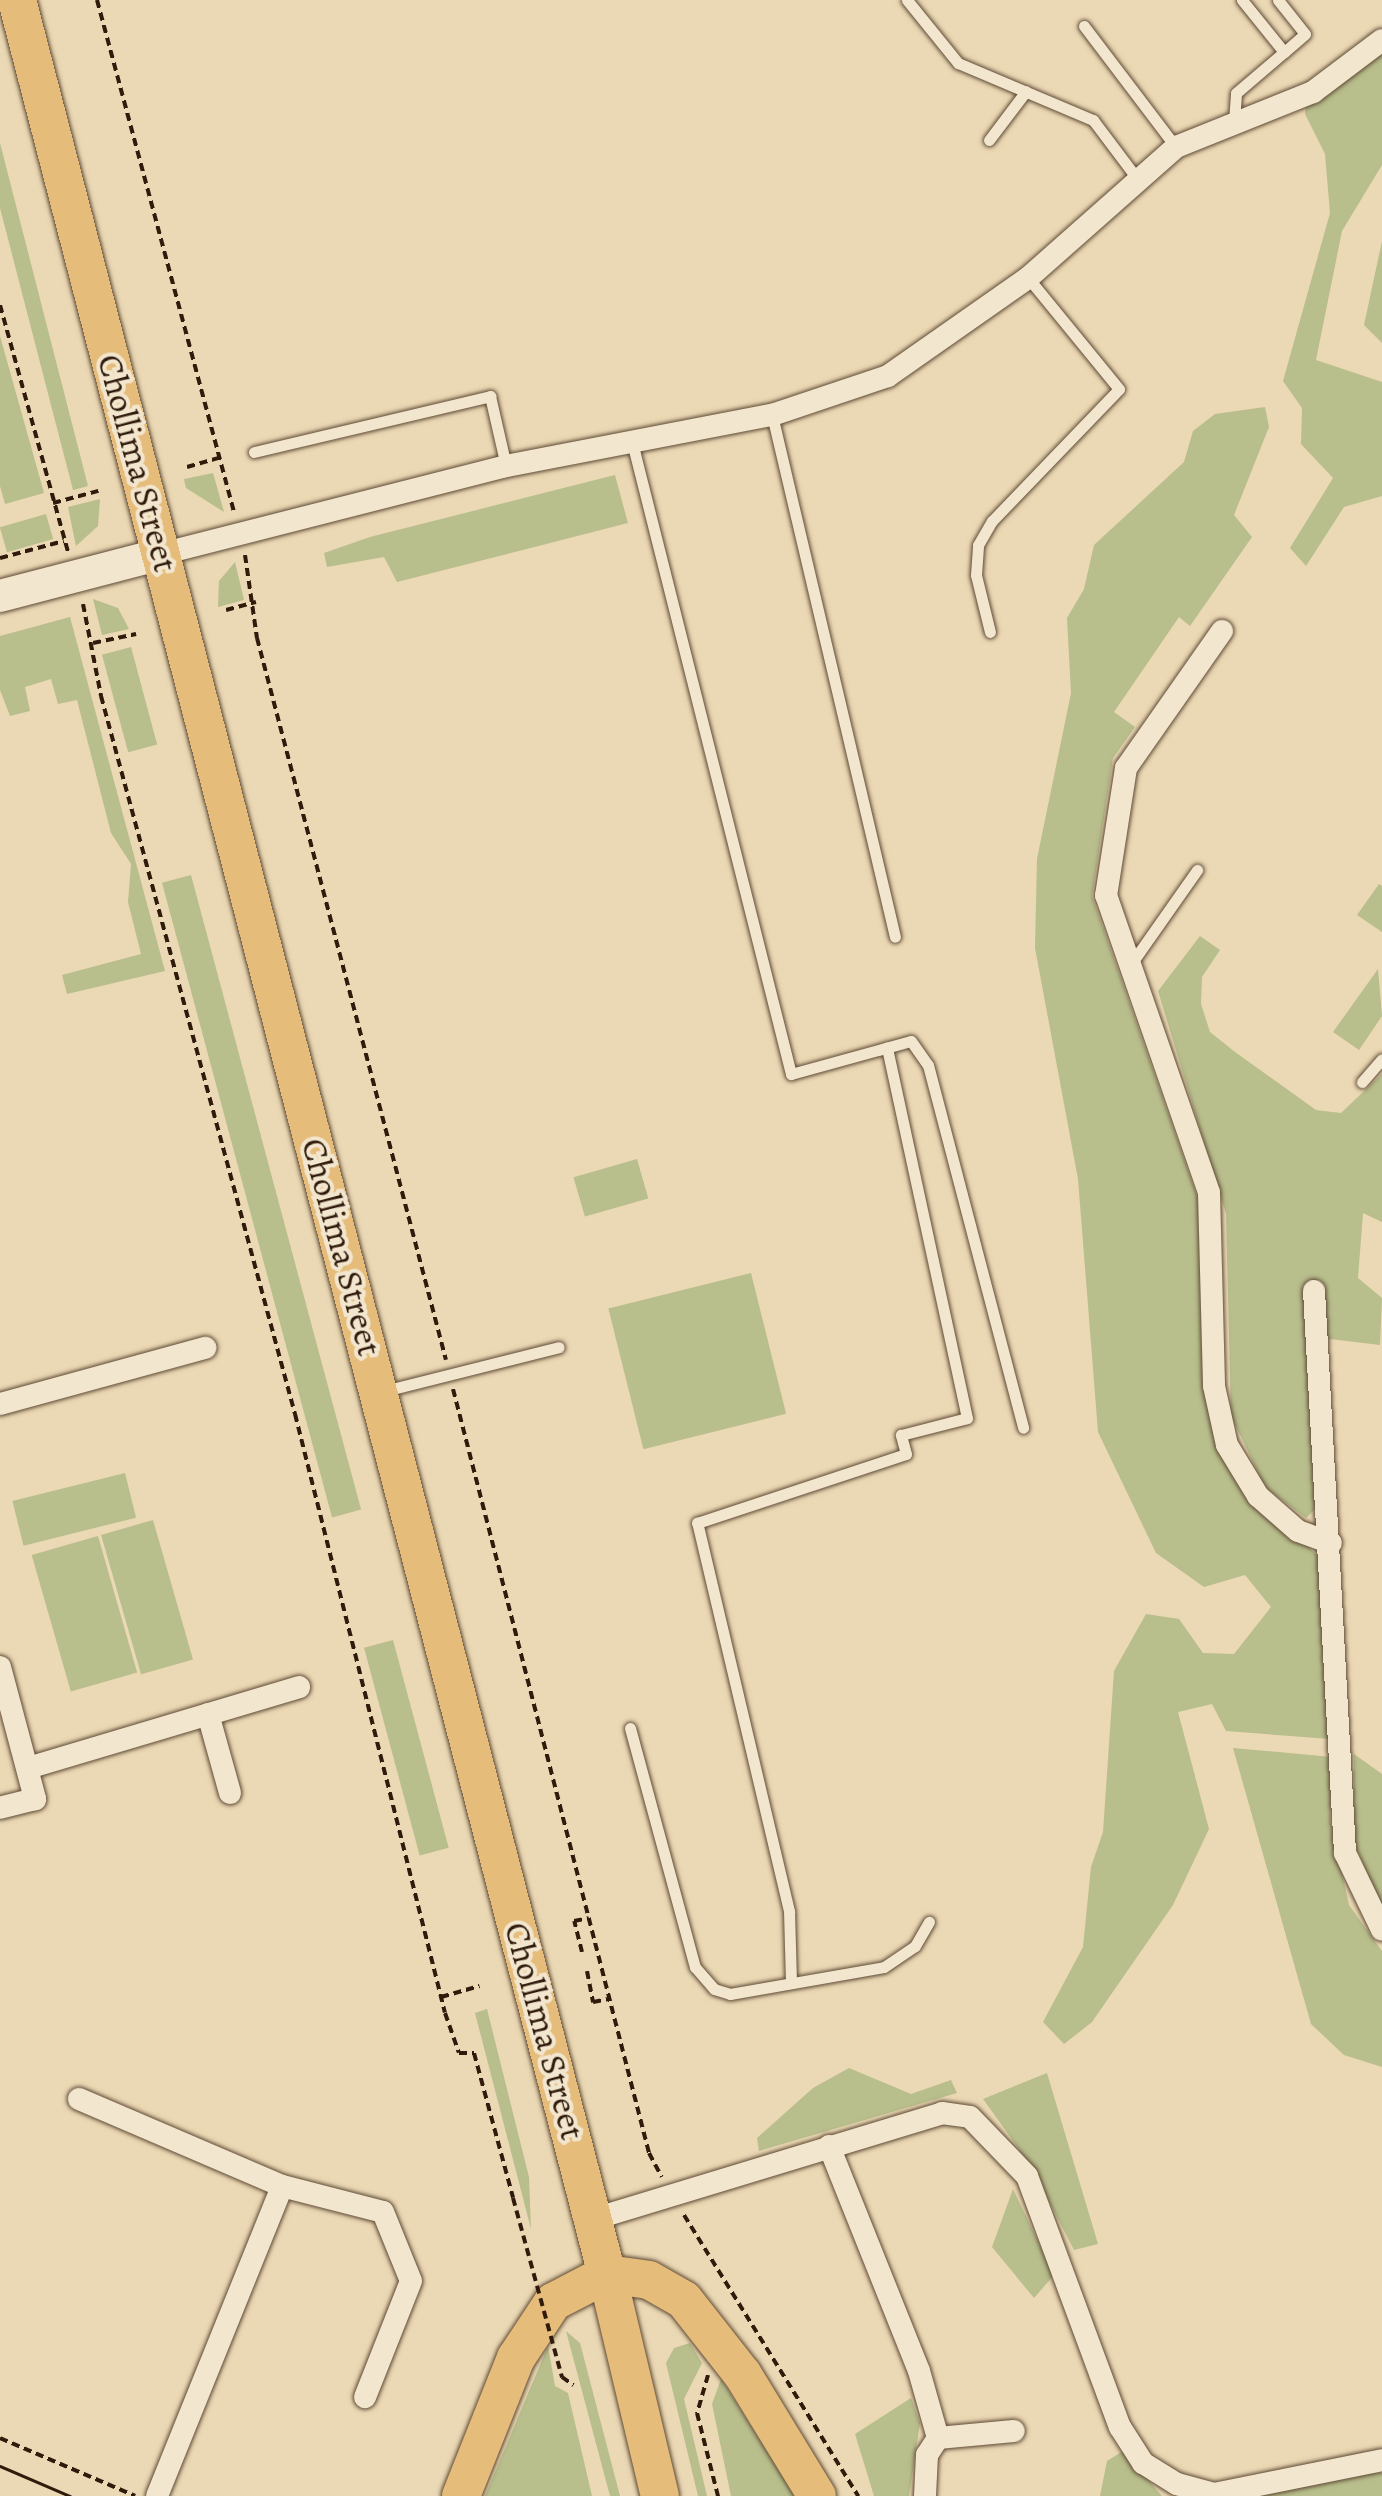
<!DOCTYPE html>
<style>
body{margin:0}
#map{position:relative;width:1382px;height:2496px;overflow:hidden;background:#ebd8b4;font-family:Alegreya,serif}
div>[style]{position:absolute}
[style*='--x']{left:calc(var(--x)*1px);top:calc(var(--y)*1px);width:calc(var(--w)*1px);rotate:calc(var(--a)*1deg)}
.green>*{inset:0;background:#b8be8c;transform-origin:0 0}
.path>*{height:4px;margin-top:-2px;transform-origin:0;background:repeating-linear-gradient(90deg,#2f1a0b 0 8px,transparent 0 13px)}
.roads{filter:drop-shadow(0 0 2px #5e4a35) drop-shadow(0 0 2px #5e4a35)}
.service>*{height:11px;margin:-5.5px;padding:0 5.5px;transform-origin:5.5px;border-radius:5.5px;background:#f2e6ce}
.minor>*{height:22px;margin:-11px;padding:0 11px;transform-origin:11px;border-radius:11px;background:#f2e6ce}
.secondary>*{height:32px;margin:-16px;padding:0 16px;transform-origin:16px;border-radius:16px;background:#f2e6ce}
.primary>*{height:38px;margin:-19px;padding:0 19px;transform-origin:19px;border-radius:19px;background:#e6bc7a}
.trunk>*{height:38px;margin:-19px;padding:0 19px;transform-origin:19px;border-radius:19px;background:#e6bc7a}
.tram>*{height:2.5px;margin:-1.25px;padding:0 1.25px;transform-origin:1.25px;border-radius:1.25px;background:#2f1a0b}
.path-bridge>*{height:4px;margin-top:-2px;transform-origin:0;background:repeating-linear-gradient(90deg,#2f1a0b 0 8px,transparent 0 13px)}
span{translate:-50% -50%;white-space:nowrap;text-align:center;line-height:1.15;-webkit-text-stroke:8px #f2e6ce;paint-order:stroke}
.street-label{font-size:35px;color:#2f1a0b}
</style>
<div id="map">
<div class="green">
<div style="clip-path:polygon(1382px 50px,1382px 165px,1342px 231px,1316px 360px,1382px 382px,1382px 496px,1344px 507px,1306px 566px,1290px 548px,1333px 478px,1301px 444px,1302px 408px,1283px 381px,1330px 213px,1325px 154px,1305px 114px,1306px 99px)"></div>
<div style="clip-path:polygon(0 143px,88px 486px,73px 490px,0 208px)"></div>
<div style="clip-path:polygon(1382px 241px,1382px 343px,1364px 325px)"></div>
<div style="clip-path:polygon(0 336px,44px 493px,5px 504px,0 486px)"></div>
<div style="clip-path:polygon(1265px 407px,1269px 427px,1234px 515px,1252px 537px,1190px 626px,1179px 617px,1114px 712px,1135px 727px,1113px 758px,1092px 896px,1198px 1199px,1203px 1390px,1219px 1451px,1324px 1563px,1330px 1739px,1226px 1731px,1212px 1704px,1178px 1712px,1209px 1829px,1173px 1905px,1092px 2022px,1064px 2044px,1043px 2022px,1083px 1947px,1091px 1867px,1103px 1832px,1114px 1671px,1146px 1614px,1179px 1619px,1203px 1653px,1234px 1654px,1271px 1607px,1245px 1575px,1204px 1587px,1156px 1553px,1098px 1432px,1078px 1179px,1035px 948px,1037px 859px,1071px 693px,1067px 618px,1084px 589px,1094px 545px,1184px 462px,1193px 431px,1215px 414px)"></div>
<div style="clip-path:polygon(213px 473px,224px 512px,186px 488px,184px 479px)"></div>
<div style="clip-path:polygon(615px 475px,628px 523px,397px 582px,384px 557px,327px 567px,324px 553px,370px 537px)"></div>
<div style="clip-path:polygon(100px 499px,98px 526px,76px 546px,68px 507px)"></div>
<div style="left:46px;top:514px;width:26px;height:48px;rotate:74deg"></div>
<div style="clip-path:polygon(235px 562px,244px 600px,218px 607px,219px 581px)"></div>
<div style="clip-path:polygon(93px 599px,118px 608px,129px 629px,102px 635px)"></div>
<div style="clip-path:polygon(70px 617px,165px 971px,67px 994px,62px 975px,141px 954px,128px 902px,131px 864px,111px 833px,77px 700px,58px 704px,51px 679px,25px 687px,30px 711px,10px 716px,0 690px,0 636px)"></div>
<div style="left:131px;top:647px;width:101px;height:30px;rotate:75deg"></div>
<div style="left:191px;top:875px;width:657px;height:30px;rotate:75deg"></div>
<div style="clip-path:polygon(1379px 884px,1382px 886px,1382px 932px,1357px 915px)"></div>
<div style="clip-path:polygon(1200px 936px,1220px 950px,1202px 977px,1201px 1004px,1210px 1032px,1235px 1052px,1316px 1110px,1341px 1113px,1382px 1074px,1382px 1222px,1363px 1213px,1358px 1278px,1382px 1298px,1380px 1345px,1322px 1338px,1320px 1280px,1305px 1285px,1317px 1507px,1306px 1518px,1265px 1487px,1231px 1416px,1226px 1214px,1158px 991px)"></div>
<div style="clip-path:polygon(1378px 969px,1382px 1016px,1359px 1050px,1333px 1032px)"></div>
<div style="left:637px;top:1159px;width:41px;height:66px;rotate:74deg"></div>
<div style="left:751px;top:1273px;width:145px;height:147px;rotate:76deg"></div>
<div style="left:125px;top:1473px;width:46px;height:116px;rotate:76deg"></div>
<div style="left:153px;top:1520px;width:145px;height:54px;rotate:74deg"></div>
<div style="left:98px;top:1536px;width:142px;height:69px;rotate:74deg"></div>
<div style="left:393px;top:1640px;width:215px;height:30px;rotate:75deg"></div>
<div style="clip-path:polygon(1233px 1748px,1332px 1757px,1330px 1820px,1349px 1905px,1382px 1951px,1382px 2067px,1344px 2055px,1311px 2024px)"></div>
<div style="clip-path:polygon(1354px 1754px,1382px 1774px,1382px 1907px,1354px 1843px)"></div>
<div style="clip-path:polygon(487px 2009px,529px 2177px,531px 2229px,475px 2013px)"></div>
<div style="clip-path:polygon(849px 2068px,911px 2094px,951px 2080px,957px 2093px,759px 2151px,757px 2138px,813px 2088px)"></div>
<div style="clip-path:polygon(1047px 2073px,1098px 2244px,1074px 2250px,1031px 2166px,983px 2099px)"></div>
<div style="clip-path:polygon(1013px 2189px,1054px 2275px,1034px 2298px,992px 2247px)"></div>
<div style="clip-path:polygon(566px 2331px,580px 2343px,620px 2496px,610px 2496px)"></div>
<div style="clip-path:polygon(690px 2343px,702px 2363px,684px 2399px,707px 2496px,698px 2496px,666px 2363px,674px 2348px)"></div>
<div style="clip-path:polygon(548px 2346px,555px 2386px,568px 2393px,592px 2496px,485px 2496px)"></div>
<div style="clip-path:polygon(721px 2379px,795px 2496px,731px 2496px,712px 2404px)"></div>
<div style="clip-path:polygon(911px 2398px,920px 2423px,909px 2496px,874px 2496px,855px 2434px)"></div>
<div style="clip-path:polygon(1123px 2451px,1162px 2496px,1100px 2496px,1107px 2461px)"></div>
<div style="clip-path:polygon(1370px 2473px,1382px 2473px,1382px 2496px,1253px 2496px)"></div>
</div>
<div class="path">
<div style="--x:97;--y:0;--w:530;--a:75.02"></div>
<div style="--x:0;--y:305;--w:256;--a:74.6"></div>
<div style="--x:187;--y:467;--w:33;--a:-16"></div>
<div style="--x:53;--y:503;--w:47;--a:-14.9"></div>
<div style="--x:245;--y:555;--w:84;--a:81.8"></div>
<div style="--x:257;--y:638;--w:746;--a:75.33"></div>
<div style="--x:0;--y:558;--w:66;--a:-14.9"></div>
<div style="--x:83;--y:604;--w:94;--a:78.9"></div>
<div style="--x:101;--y:696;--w:744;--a:74.88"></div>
<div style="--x:295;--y:1414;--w:617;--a:75.94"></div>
<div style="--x:445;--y:2013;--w:42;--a:70.7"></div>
<div style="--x:459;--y:2053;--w:15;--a:0"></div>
<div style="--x:474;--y:2053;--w:150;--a:74.9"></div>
<div style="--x:226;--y:610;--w:31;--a:-15"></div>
<div style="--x:93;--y:643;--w:44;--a:-11.8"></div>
<div style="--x:453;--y:1389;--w:789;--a:75.61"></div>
<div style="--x:649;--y:2153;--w:27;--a:62"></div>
<div style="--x:582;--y:1952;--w:32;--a:-104"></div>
<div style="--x:574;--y:1921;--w:15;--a:-11"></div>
<div style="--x:587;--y:1971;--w:32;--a:79"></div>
<div style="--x:593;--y:2002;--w:16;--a:-11"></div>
<div style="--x:441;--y:1997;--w:40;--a:-16"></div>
<div style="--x:684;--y:2215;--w:331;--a:58.2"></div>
<div style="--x:708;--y:2375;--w:40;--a:106"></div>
<div style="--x:697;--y:2413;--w:86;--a:75.8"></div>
<div style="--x:562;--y:2377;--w:14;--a:36"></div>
<div style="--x:0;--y:2438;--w:147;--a:23.2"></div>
</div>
<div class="roads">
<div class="service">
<div style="--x:907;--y:0;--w:81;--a:51"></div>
<div style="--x:958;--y:63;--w:147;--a:22.9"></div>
<div style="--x:1093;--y:120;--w:71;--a:53"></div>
<div style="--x:1278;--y:0;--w:43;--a:51.5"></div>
<div style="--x:1305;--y:34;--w:28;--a:139"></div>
<div style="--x:1084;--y:26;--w:152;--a:52.8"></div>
<div style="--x:1234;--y:122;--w:29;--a:-86"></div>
<div style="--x:1236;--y:93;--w:63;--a:-40.5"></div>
<div style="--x:1284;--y:52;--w:67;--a:-128.9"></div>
<div style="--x:989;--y:140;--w:61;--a:-52.9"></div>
<div style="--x:772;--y:415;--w:536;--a:76.74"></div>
<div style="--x:631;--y:438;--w:656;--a:75.88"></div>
<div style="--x:791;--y:1074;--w:124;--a:-15.4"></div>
<div style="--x:911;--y:1041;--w:29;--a:55"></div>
<div style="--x:928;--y:1065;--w:375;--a:75.3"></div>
<div style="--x:254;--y:452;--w:243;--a:-13.3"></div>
<div style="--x:490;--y:396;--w:72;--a:77.1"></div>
<div style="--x:990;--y:632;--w:59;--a:-103.8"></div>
<div style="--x:976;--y:575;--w:30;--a:-86"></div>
<div style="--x:978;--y:545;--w:28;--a:-60"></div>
<div style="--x:992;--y:521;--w:183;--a:-46.1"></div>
<div style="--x:1119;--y:389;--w:144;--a:-129.3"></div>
<div style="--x:1131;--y:964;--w:115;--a:-54.9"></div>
<div style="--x:1362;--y:1082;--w:30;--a:-49"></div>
<div style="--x:384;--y:1391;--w:180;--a:-14.1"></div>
<div style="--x:630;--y:1728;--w:248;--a:74.8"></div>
<div style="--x:695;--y:1967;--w:29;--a:49"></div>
<div style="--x:714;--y:1989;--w:17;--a:17"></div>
<div style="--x:730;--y:1994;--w:156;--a:-9.9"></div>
<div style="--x:884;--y:1967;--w:37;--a:-34"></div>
<div style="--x:915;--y:1946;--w:28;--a:-60"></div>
<div style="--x:791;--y:1982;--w:71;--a:-91.6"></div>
<div style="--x:789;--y:1911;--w:399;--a:-103.3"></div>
<div style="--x:697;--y:1523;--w:220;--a:-18.3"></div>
<div style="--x:906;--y:1454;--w:20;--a:-105"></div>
<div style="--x:901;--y:1435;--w:68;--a:-14.4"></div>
<div style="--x:967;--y:1418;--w:379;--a:-102.2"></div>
</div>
<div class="minor">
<div style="--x:161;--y:554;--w:356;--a:-14.3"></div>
<div style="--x:506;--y:466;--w:271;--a:-10.9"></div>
<div style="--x:772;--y:415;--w:122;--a:-18.6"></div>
<div style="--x:888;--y:376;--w:171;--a:-35"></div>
<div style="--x:1028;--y:278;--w:198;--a:-41.5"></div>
<div style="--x:1176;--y:147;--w:148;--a:-21.9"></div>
<div style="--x:1313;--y:92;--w:86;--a:-37"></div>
<div style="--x:1222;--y:631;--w:167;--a:125"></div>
<div style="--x:1126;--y:768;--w:129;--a:98.9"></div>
<div style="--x:1106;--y:895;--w:315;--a:70.9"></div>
<div style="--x:1209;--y:1193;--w:193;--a:88.5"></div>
<div style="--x:1214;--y:1386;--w:60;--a:77.6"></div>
<div style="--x:1227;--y:1445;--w:60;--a:58.7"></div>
<div style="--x:1258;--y:1496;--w:53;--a:41.2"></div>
<div style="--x:1298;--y:1531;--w:35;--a:20"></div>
<div style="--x:1314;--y:1291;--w:563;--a:86.84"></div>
<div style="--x:1345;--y:1853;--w:85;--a:64.3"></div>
<div style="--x:0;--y:1404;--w:213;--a:-15.3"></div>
<div style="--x:0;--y:1667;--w:137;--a:75.1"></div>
<div style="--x:35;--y:1799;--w:36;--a:166"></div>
<div style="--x:208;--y:1714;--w:82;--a:74.4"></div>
<div style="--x:28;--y:1768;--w:283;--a:-16.6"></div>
<div style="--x:79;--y:2099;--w:221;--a:23.2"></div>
<div style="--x:282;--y:2186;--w:104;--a:14.4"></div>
<div style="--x:383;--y:2212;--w:74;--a:67.9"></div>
<div style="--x:411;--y:2281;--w:125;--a:111.6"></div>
<div style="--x:829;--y:2146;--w:242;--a:68.2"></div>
<div style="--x:919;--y:2371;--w:70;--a:74.2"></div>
<div style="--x:938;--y:2438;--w:20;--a:123"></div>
<div style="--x:927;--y:2455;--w:41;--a:92.8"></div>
<div style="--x:594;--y:2219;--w:364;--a:-16.9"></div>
<div style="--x:942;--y:2113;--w:28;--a:8"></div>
<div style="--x:970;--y:2117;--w:82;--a:46"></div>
<div style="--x:1027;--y:2176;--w:268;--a:69.7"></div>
<div style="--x:1120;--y:2427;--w:43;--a:57.4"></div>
<div style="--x:1143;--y:2463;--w:40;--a:32"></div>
<div style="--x:1177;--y:2484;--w:38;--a:15"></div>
<div style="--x:1214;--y:2494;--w:171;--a:-11.4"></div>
<div style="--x:938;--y:2438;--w:76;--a:-5.3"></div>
<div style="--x:157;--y:2496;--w:334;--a:-68"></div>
</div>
<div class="secondary">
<div style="--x:0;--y:596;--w:166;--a:-14.6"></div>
</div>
<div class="primary">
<div style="--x:17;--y:0;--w:2349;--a:75.46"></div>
</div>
<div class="trunk">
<div style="--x:607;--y:2274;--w:228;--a:76.6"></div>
<div style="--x:461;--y:2496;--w:149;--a:-68.3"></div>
<div style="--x:516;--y:2358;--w:67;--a:-56.5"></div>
<div style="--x:553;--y:2302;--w:61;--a:-27.4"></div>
<div style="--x:607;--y:2274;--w:42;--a:8.1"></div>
<div style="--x:649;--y:2280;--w:40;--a:29.7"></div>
<div style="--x:684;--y:2300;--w:95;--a:51.8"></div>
<div style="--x:743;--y:2375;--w:142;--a:58.6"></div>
</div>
</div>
<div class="tram">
<div style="--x:0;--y:2466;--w:76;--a:23.2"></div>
</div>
<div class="path-bridge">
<div style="--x:513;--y:2198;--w:186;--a:74.7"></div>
</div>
<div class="street-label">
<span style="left:138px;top:463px;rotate:75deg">Chollima Street</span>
<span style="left:342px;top:1247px;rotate:75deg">Chollima Street</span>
<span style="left:545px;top:2031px;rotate:75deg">Chollima Street</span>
</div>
</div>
